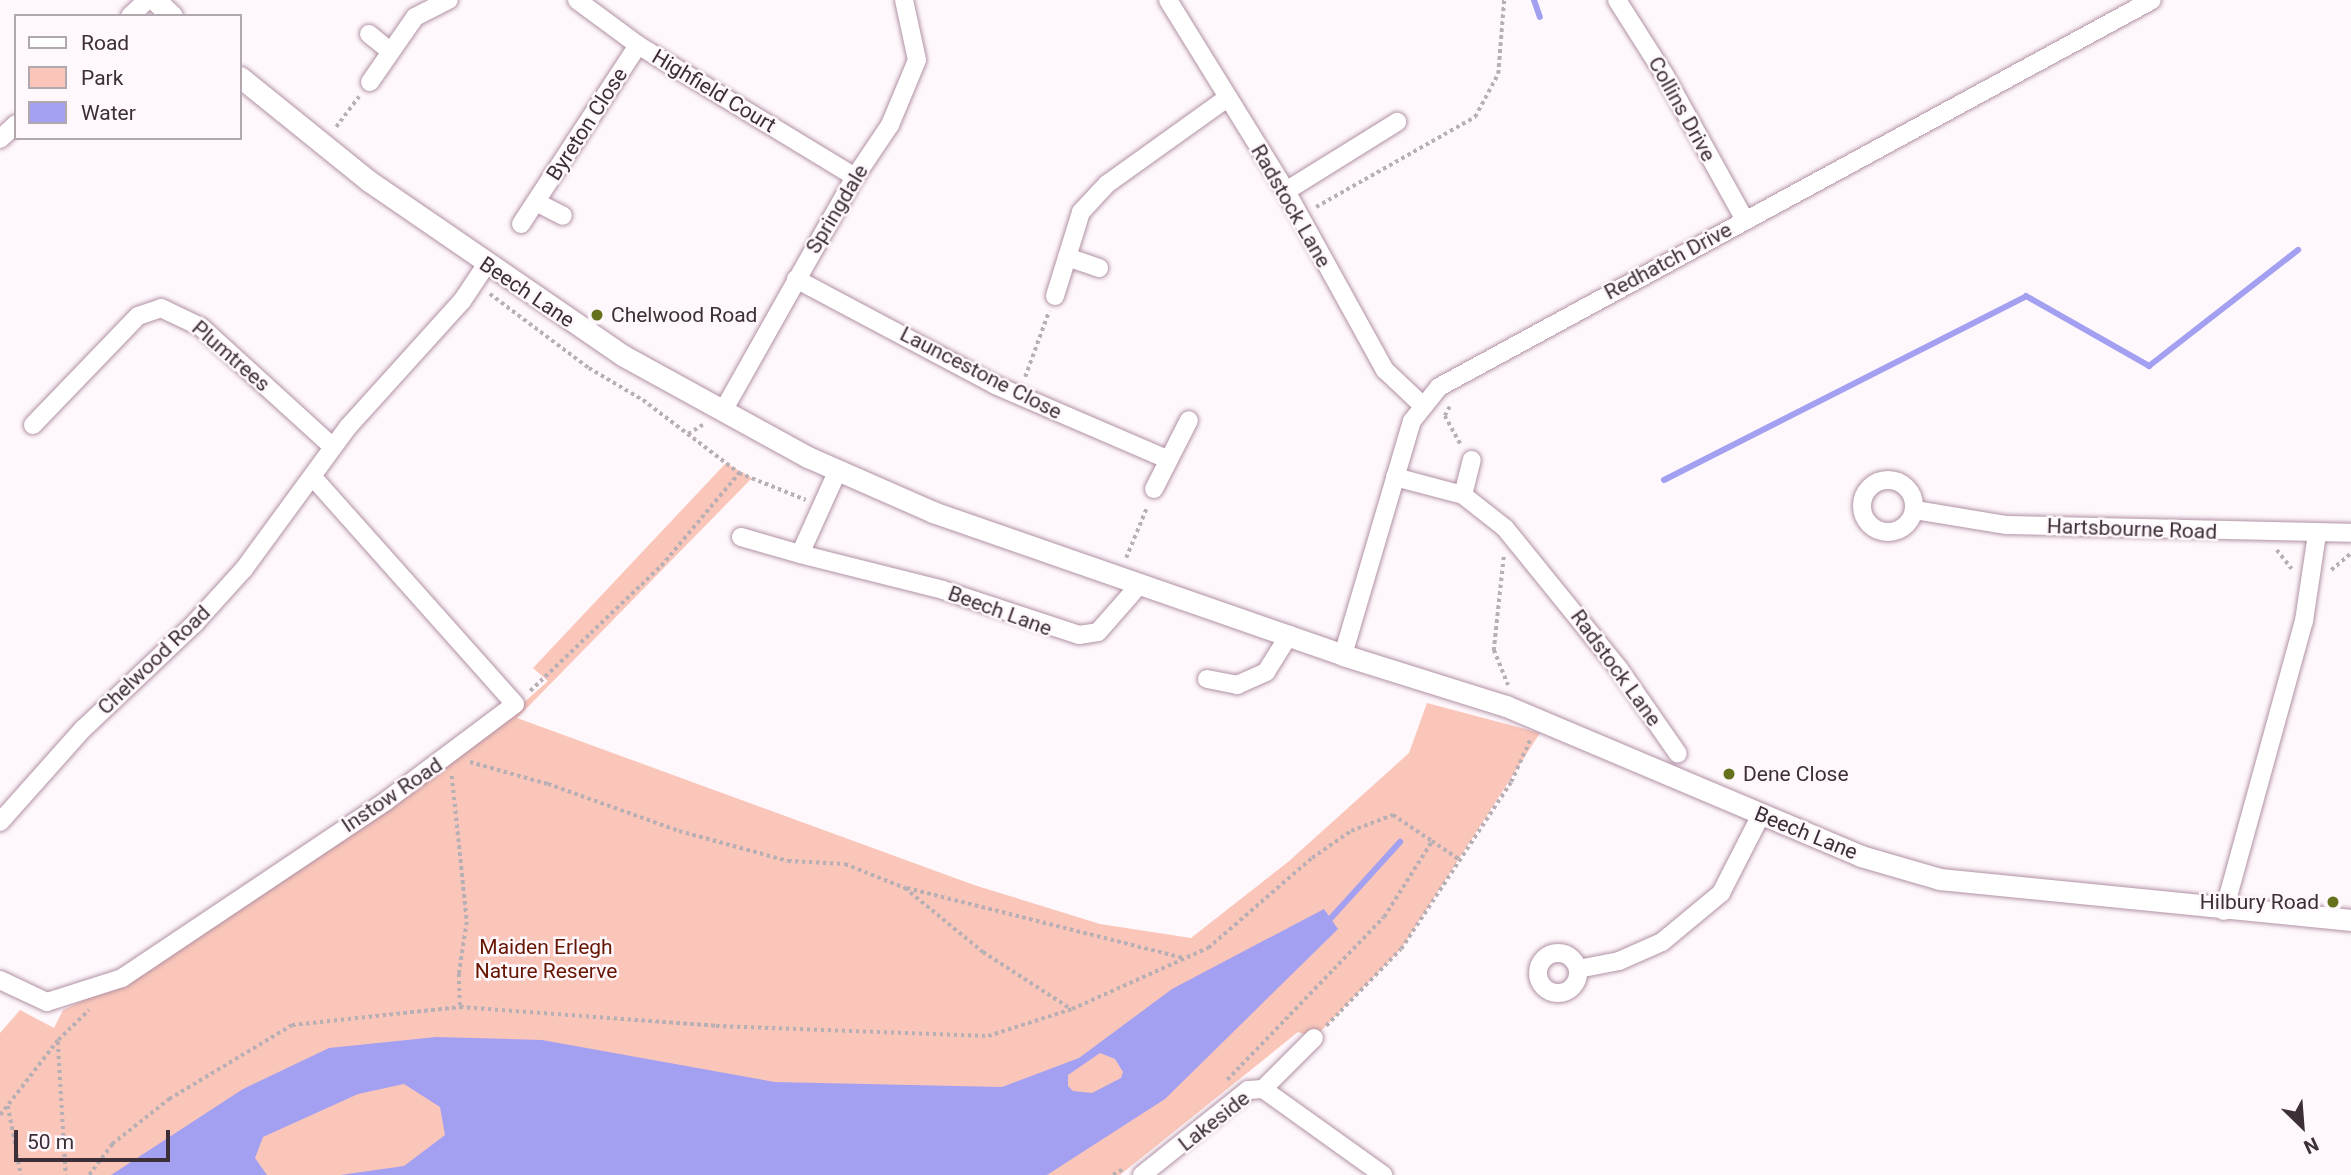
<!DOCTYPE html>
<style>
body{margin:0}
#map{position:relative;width:2351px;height:1175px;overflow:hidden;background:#fef7fc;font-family:Roboto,sans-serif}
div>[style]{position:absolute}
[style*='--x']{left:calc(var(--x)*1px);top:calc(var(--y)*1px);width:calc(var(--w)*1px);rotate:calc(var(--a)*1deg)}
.green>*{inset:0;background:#fac6b9}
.water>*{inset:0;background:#a3a0f2}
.stream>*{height:6px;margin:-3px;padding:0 3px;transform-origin:3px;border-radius:3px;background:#a3a0f2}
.path>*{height:3.5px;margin-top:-1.75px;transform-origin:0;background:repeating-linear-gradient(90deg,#b8afb5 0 3.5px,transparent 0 7px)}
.roads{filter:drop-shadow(0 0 2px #b191a5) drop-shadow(0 0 2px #b191a5)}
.minor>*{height:18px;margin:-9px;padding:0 9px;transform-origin:9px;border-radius:9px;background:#fff}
.minor>.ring{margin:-9px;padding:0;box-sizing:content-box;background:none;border:18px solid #fff;border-radius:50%}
.tertiary>*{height:21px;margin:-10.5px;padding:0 10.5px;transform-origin:10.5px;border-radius:10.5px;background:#fff}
.dots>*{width:19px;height:19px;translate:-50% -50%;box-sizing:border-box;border:4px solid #fef7fc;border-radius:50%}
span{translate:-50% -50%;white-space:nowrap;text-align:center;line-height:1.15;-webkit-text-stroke:5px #fef7fc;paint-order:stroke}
.street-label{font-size:21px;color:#3d2f38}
.poi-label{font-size:21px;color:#3d2f38}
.left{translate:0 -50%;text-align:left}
.right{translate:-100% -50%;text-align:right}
.park-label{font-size:21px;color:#661500}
.legend{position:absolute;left:14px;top:14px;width:228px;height:126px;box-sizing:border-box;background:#fef7fc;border:2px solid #b1a7ae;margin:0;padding:9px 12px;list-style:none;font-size:21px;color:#3d2f38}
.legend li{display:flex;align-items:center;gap:14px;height:35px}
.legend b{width:35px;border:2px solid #b1a7ae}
.north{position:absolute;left:2267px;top:1091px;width:70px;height:70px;-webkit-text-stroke:5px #fef7fc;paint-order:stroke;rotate:155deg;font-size:19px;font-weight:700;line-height:28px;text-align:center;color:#3d2f38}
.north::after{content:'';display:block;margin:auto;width:24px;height:32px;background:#3d2f38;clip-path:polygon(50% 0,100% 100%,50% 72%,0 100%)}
.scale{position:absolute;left:14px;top:1130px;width:156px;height:32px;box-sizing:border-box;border:4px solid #3d2f38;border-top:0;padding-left:9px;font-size:21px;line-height:24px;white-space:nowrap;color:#3d2f38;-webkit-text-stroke:5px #fef7fc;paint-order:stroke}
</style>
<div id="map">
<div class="green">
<div style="clip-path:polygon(726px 463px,752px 478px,517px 718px,974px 885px,1100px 924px,1191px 938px,1288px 862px,1409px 753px,1427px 703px,1540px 733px,1401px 949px,1314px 1038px,1298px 1032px,1120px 1175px,0 1175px,0 1033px,20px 1010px,54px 1028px,63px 1010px,124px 981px,477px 744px,548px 681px,533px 668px)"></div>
</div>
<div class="water">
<div style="clip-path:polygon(evenodd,1324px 909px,1338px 929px,1165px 1099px,1047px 1175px,340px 1175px,404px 1166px,445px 1135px,440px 1107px,404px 1084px,358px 1094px,263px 1137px,255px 1158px,267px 1175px,111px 1175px,243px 1089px,329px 1048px,436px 1037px,542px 1040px,775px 1082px,1002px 1087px,1079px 1058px,1172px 989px,1324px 909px,1100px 1053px,1115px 1059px,1123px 1072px,1121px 1078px,1092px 1093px,1073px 1091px,1068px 1086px,1068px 1075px,1100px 1053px)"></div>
</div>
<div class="stream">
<div style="--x:1534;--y:0;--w:18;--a:71"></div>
<div style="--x:1664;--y:480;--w:406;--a:-26.9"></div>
<div style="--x:2026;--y:296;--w:142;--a:29.6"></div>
<div style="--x:2149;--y:366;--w:189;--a:-37.9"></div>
<div style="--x:1331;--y:918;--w:103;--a:-47.8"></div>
</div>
<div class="path">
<div style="--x:336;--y:127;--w:38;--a:-53"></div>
<div style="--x:1316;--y:207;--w:183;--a:-29.5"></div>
<div style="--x:1475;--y:117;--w:49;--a:-61.9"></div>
<div style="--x:1498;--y:74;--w:74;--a:-85.4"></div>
<div style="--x:490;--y:294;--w:124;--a:36.8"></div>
<div style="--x:589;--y:368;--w:63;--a:30.7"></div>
<div style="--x:643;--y:400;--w:121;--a:37.2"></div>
<div style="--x:739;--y:473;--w:72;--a:21.9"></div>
<div style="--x:1025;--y:377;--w:70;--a:-70"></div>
<div style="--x:1450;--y:407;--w:10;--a:119"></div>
<div style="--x:1445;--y:416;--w:35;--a:61"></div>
<div style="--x:688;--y:434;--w:19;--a:-32"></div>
<div style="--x:2277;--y:550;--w:24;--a:52"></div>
<div style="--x:1504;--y:557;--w:94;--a:96.1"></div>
<div style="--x:1494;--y:650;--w:38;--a:68"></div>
<div style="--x:1126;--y:558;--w:55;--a:-67.6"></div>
<div style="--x:2331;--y:570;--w:26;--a:-40"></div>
<div style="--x:530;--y:691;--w:181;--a:-43.7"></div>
<div style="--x:661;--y:566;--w:121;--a:-50"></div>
<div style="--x:470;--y:762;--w:81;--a:15.8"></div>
<div style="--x:548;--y:784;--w:139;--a:19.7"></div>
<div style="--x:679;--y:831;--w:113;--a:15.4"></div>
<div style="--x:788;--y:861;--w:57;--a:3"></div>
<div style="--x:845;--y:864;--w:65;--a:21.8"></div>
<div style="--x:905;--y:888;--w:101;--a:39.4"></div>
<div style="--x:983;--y:952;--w:105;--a:32.9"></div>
<div style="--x:452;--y:776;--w:147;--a:84.1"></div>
<div style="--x:467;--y:922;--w:53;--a:98.7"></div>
<div style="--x:459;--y:974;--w:33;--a:88"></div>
<div style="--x:907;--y:888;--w:286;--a:14.2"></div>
<div style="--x:1326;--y:1026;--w:107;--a:-45.8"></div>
<div style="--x:1401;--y:949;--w:200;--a:-56.6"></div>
<div style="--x:1511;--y:782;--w:48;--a:-65.6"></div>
<div style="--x:58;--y:1042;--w:133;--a:86.6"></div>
<div style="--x:1227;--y:1080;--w:226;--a:-46.1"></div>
<div style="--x:1384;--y:917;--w:90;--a:-57.7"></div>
<div style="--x:1432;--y:841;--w:34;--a:34"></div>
<div style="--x:8;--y:1106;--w:70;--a:79.3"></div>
<div style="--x:0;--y:1115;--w:95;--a:-52.3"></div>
<div style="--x:58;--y:1040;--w:43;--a:-44.1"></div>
<div style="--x:89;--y:1175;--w:39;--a:-53"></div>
<div style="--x:112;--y:1144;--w:73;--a:-38.3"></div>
<div style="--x:169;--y:1099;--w:144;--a:-31"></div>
<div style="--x:292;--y:1025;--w:169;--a:-6.1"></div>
<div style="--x:460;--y:1007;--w:257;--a:4.2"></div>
<div style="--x:716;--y:1026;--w:272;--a:2.1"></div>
<div style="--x:988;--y:1036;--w:88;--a:-17.8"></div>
<div style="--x:1072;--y:1009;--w:149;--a:-24.2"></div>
<div style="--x:1208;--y:948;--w:138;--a:-40.9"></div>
<div style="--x:1312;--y:858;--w:47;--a:-34.7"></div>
<div style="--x:1351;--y:831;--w:45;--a:-20.9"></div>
<div style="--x:1393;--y:815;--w:47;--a:33.7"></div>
<div style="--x:1113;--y:1175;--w:12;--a:-31"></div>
</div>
<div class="roads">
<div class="minor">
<div style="--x:577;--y:0;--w:76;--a:36.4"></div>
<div style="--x:638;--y:45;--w:254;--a:31.3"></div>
<div style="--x:1168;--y:0;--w:225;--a:58.3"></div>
<div style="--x:1286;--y:191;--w:205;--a:61.1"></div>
<div style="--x:1385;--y:370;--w:51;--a:43.4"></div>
<div style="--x:1617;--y:0;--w:88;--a:57.6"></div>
<div style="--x:1664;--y:74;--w:167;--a:61"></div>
<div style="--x:130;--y:16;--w:23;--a:-43"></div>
<div style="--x:369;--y:34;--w:28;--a:39"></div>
<div style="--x:370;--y:82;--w:79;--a:-55.3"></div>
<div style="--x:415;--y:17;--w:38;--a:-27"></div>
<div style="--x:0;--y:139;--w:22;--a:-43"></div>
<div style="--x:1286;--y:191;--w:131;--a:-31.9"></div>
<div style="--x:536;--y:202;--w:30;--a:27"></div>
<div style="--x:521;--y:224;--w:214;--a:-56.8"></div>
<div style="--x:1067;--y:257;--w:34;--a:19"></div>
<div style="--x:796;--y:279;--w:225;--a:28"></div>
<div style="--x:995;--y:385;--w:189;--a:23.3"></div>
<div style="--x:1055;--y:296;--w:88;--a:-72.8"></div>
<div style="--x:1081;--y:212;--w:38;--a:-47"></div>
<div style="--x:1107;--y:184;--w:148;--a:-35.6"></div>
<div style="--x:723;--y:411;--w:269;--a:-60.6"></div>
<div style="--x:855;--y:177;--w:63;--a:-56.1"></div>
<div style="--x:890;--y:125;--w:70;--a:-67.4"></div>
<div style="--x:917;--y:60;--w:61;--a:-102.2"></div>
<div style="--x:33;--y:425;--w:151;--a:-46.1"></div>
<div style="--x:138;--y:316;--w:24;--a:-19"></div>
<div style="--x:161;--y:308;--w:44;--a:25.4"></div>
<div style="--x:201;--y:327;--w:178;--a:42.3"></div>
<div style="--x:838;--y:470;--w:92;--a:114.3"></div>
<div style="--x:800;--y:554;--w:147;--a:14.1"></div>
<div style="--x:943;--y:590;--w:143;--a:18.3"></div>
<div style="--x:1079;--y:635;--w:19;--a:-9"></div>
<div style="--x:1098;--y:632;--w:64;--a:-48.8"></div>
<div style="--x:1395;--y:477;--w:70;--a:14.8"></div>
<div style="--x:1463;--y:495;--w:53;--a:38.2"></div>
<div style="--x:1505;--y:528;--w:181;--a:51"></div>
<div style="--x:1619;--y:669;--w:103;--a:55.2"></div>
<div class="ring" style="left:1862px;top:480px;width:34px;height:34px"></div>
<div style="--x:1154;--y:489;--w:77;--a:-63.1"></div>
<div style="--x:1463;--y:495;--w:36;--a:-76"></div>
<div style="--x:1915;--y:510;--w:93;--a:9.3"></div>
<div style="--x:2007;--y:525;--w:344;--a:1.3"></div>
<div style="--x:741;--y:537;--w:61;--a:16.1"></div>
<div style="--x:1343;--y:655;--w:244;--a:-73.6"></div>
<div style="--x:1412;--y:421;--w:43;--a:-51.5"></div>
<div style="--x:1439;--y:387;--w:811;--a:-28.49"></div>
<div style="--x:1207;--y:679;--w:31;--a:11"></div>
<div style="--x:1237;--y:685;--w:32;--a:-24"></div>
<div style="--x:1266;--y:672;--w:44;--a:-58.1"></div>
<div style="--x:0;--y:822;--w:125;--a:-48.3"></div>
<div style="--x:83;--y:729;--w:154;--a:-43.4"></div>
<div style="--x:195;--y:623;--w:73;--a:-47.8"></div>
<div style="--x:244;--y:569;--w:176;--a:-53.8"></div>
<div style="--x:348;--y:427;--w:170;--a:-47.9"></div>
<div style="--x:462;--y:301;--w:43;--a:-56.3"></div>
<div style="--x:2224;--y:911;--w:301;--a:-74.6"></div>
<div style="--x:2304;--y:621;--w:88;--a:-81.5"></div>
<div class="ring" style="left:1538px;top:953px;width:22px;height:22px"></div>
<div style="--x:1578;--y:969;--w:42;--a:-11"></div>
<div style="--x:1619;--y:961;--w:47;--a:-23.8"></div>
<div style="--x:1662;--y:942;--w:77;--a:-39.7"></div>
<div style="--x:1721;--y:893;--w:88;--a:-62.9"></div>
<div style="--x:0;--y:980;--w:52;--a:25.1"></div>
<div style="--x:47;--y:1002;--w:79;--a:-17.7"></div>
<div style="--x:122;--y:978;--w:318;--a:-33.8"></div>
<div style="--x:386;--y:801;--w:161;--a:-36.9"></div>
<div style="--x:515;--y:704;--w:304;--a:-131.7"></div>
<div style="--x:1263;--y:1089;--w:148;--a:35.6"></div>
<div style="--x:1142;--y:1175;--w:136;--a:-38.7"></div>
<div style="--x:1248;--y:1090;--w:15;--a:-4"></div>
<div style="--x:1263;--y:1089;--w:72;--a:-45"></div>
</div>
<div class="tertiary">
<div style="--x:155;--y:0;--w:23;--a:43"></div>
<div style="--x:240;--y:77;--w:166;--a:38.9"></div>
<div style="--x:369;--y:181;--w:309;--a:34.5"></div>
<div style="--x:624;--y:356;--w:210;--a:28.8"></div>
<div style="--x:808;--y:457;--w:137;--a:23.7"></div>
<div style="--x:933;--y:512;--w:434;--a:19.2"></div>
<div style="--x:1343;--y:655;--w:171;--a:17.4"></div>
<div style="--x:1506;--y:706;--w:385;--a:22.9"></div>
<div style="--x:1861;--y:856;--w:82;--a:16.2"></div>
<div style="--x:1940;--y:879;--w:413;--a:5.7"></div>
</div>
</div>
<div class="dots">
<div style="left:597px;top:315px;background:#65711b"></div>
<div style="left:1729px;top:774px;background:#65711b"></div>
<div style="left:2333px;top:902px;background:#65711b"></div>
</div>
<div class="street-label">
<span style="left:714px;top:91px;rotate:31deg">Highfield Court</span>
<span style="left:1682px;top:109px;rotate:61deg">Collins Drive</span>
<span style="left:587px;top:124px;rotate:-57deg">Byreton Close</span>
<span style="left:1291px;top:206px;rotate:60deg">Radstock Lane</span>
<span style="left:837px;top:209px;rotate:-59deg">Springdale</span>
<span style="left:1668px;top:261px;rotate:-28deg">Redhatch Drive</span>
<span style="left:527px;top:292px;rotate:34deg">Beech Lane</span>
<span style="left:231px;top:356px;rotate:41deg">Plumtrees</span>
<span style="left:981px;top:373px;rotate:27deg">Launcestone Close</span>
<span style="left:2132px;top:529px;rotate:2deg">Hartsbourne Road</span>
<span style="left:1000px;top:611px;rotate:20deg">Beech Lane</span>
<span style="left:154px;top:660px;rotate:-44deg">Chelwood Road</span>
<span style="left:1616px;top:668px;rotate:54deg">Radstock Lane</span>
<span style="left:392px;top:795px;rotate:-34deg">Instow Road</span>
<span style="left:1806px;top:833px;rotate:22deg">Beech Lane</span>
<span style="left:1214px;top:1121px;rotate:-38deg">Lakeside</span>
</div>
<div class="poi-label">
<span class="left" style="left:611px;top:315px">Chelwood Road</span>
<span class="left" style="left:1743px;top:774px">Dene Close</span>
<span class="right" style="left:2319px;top:902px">Hilbury Road</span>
</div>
<div class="park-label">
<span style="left:546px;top:959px">Maiden Erlegh<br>Nature Reserve</span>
</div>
<ul class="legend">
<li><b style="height:9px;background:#fff"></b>Road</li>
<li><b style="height:19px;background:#fac6b9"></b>Park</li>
<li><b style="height:19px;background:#a3a0f2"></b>Water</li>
</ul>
<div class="north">N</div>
<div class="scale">50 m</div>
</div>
